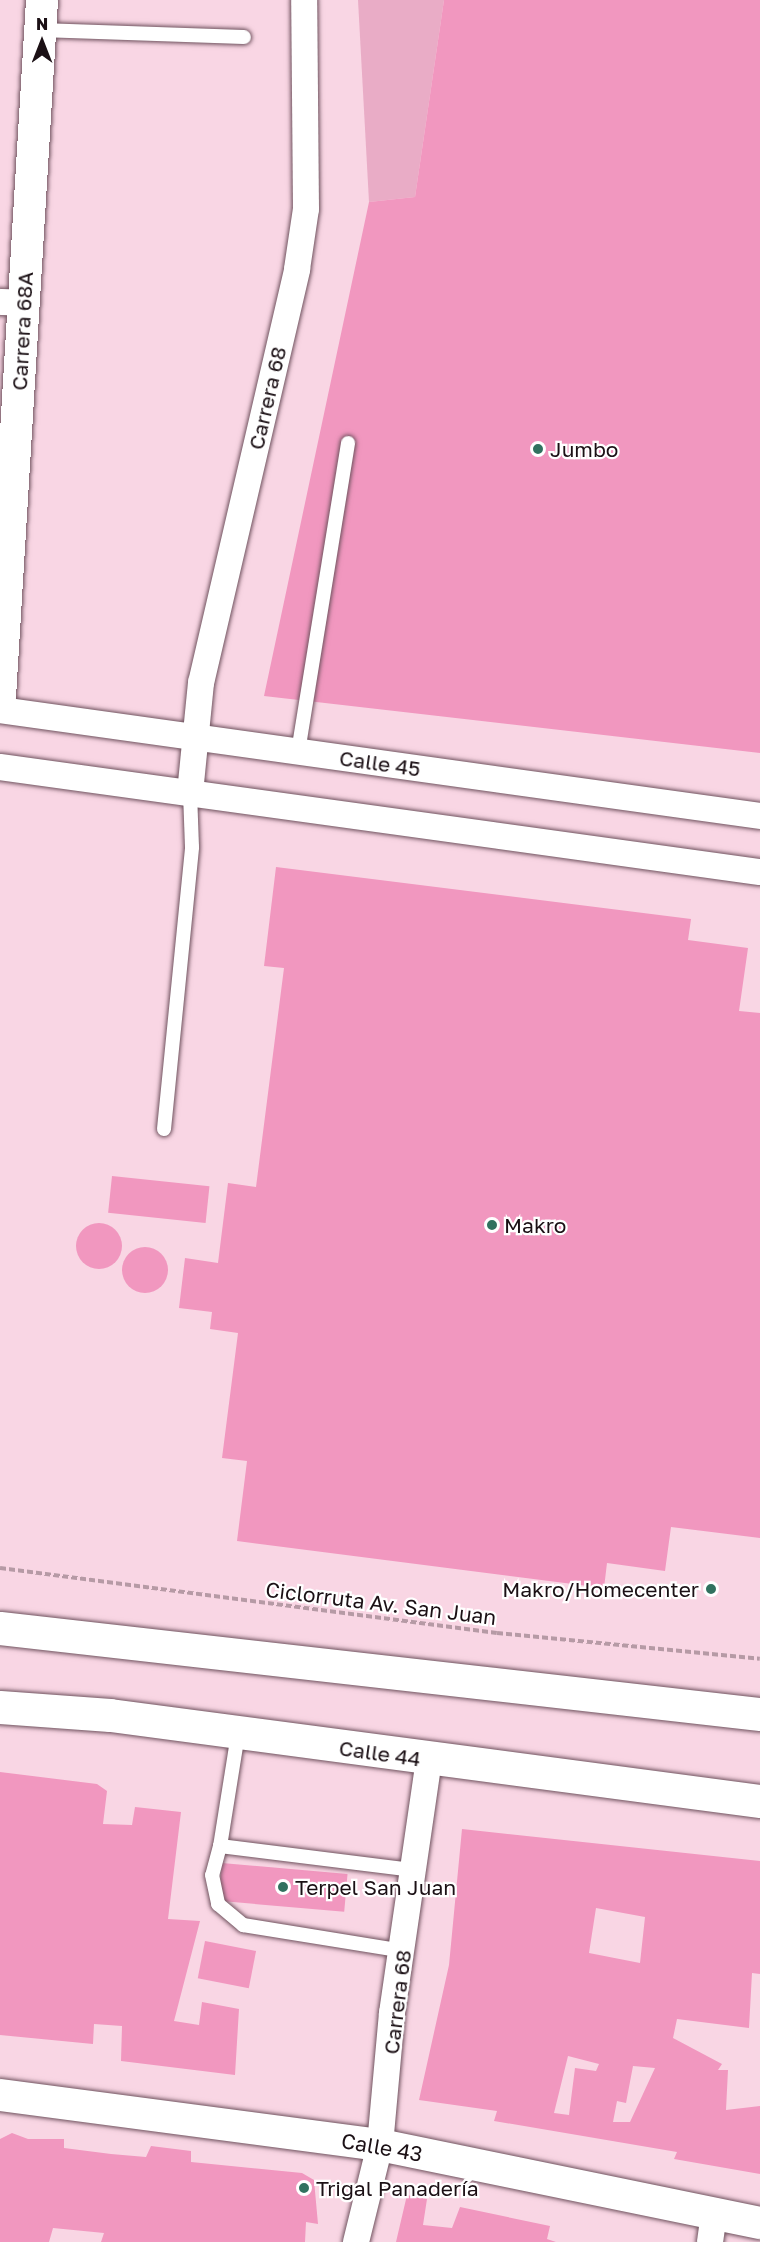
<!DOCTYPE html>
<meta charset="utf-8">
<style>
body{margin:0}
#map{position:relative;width:760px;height:2242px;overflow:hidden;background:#f9d6e4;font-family:"Golos Text",sans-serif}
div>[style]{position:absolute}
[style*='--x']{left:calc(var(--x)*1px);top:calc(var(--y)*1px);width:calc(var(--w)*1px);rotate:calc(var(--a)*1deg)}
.green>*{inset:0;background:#e9acc6}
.building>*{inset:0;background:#f197bf;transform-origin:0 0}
.round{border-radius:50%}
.path>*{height:4px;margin-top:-2px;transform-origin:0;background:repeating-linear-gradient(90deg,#b69aa5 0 6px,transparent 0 9px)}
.roads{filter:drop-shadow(0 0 2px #70535f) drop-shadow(0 0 2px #70535f)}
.service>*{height:14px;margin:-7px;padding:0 7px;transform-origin:7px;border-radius:7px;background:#fff}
.minor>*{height:26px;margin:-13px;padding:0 13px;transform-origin:13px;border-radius:13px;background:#fff}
.tertiary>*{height:32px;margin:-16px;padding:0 16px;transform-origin:16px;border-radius:16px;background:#fff}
.secondary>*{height:33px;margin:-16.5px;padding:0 16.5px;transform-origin:16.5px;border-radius:16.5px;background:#fff}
.dots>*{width:16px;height:16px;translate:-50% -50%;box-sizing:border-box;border:3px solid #fff;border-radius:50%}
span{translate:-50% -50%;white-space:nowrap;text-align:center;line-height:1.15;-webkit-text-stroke:4.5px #fff;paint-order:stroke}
.street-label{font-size:21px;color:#1b1015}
.poi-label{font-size:21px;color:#1b1015}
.left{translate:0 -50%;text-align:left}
.right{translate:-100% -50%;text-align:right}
.north{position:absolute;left:12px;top:12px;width:60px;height:60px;-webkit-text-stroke:4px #fff;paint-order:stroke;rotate:0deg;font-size:16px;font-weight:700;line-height:24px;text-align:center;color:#1b1015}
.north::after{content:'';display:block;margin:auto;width:21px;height:27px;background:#1b1015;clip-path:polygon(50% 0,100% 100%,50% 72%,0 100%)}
</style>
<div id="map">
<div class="green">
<div style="clip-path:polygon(358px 0,444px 0,415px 197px,369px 202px)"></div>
</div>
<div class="building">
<div style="clip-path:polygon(444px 0,760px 0,760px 753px,264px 696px,369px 202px,415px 197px)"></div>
<div style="clip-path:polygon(276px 867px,691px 919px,688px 940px,748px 948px,739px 1011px,760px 1013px,760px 1538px,671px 1527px,665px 1571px,607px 1563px,604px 1588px,237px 1541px,247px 1461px,222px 1458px,238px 1333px,210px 1329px,212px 1312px,179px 1308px,185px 1258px,218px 1263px,228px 1183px,256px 1187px,284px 968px,264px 966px)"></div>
<div style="left:112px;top:1176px;width:98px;height:37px;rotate:6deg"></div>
<div class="round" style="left:76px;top:1223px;width:46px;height:46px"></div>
<div class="round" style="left:122px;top:1247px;width:46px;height:46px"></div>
<div style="clip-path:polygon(0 1772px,97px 1784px,107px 1791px,103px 1824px,132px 1825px,135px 1807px,181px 1812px,168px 1919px,200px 1921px,174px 2021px,199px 2025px,202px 2002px,239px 2009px,235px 2075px,121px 2061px,122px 2026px,94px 2024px,93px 2044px,0 2035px)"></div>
<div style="clip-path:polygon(evenodd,462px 1829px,760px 1861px,760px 1974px,752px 1973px,749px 2028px,677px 2019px,673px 2038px,722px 2064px,718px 2070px,728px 2070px,726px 2110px,760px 2106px,760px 2174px,674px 2159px,677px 2152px,494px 2121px,497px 2111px,419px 2100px,449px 1965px,462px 1829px,596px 1908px,645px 1917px,640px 1963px,589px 1953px,596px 1908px,462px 1829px,568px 2056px,599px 2064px,596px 2071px,575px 2068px,569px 2115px,554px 2113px,568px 2056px,462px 1829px,633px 2066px,655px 2068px,630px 2122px,613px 2122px,617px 2101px,626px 2103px,633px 2066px)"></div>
<div style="left:222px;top:1863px;width:126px;height:38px;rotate:5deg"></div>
<div style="left:205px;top:1941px;width:52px;height:38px;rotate:11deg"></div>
<div style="clip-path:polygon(12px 2133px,28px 2139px,64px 2139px,64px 2148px,111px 2154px,146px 2157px,151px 2146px,191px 2151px,191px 2162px,302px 2173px,314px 2180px,318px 2224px,306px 2222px,305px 2242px,101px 2242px,104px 2233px,53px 2228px,49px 2242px,0 2242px,0 2139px)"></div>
<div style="clip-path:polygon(407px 2195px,427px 2199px,423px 2225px,452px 2228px,460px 2207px,550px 2226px,547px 2239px,556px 2242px,396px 2242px)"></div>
</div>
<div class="path">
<div style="--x:0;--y:1568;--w:501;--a:7.45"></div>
<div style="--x:497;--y:1633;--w:264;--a:5.6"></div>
</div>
<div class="roads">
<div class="service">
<div style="--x:40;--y:30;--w:204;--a:2"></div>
<div style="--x:298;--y:752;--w:313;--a:-80.8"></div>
<div style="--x:164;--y:1129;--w:283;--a:-84.3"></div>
<div style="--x:192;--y:847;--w:54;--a:-92.1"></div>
<div style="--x:238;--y:1734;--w:113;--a:99.1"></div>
<div style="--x:220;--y:1846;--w:193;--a:7.1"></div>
<div style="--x:220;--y:1846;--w:30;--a:105"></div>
<div style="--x:212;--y:1875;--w:30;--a:78"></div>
<div style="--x:218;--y:1904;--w:33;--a:40"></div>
<div style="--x:243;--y:1925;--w:162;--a:9.2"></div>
</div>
<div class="minor">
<div style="--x:0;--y:302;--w:24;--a:2"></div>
<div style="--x:0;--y:710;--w:767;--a:7.94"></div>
<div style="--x:0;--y:767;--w:767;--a:7.87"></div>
<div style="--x:190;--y:793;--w:111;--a:-84.3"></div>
<div style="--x:201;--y:683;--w:425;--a:-76.9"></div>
<div style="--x:297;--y:269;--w:61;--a:-81.5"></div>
<div style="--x:306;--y:209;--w:209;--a:-90.5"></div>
<div style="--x:356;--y:2242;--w:100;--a:-76.1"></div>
<div style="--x:380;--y:2145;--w:133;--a:-84.8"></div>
<div style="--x:392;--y:2013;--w:256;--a:-81.7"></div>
<div style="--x:710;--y:2242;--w:29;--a:-82"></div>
</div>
<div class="tertiary">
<div style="--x:0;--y:697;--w:698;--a:-86.55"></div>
<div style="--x:0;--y:2095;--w:383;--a:7.5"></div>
<div style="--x:380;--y:2145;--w:388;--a:11.6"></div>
</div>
<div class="secondary">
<div style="--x:0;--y:1628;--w:765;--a:6.46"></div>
<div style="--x:0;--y:1707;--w:110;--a:4.2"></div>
<div style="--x:110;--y:1715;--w:656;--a:7.54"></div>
</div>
</div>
<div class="dots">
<div style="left:538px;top:449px;background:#31715f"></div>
<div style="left:492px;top:1225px;background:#31715f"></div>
<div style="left:711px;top:1589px;background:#31715f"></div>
<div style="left:283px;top:1887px;background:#31715f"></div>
<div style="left:304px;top:2188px;background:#31715f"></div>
</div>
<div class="street-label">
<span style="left:22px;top:331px;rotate:-87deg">Carrera 68A</span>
<span style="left:267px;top:398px;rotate:-77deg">Carrera 68</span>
<span style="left:380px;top:763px;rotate:8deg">Calle 45</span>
<span style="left:381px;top:1603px;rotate:7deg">Ciclorruta Av. San Juan</span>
<span style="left:380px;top:1753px;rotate:8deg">Calle 44</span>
<span style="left:397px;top:2002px;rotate:-83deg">Carrera 68</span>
<span style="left:382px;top:2147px;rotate:10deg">Calle 43</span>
</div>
<div class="poi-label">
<span class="left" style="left:550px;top:449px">Jumbo</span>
<span class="left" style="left:504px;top:1225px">Makro</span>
<span class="right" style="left:699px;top:1589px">Makro/Homecenter</span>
<span class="left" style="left:295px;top:1887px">Terpel San Juan</span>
<span class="left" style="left:316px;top:2188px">Trigal Panadería</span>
</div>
<div class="north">N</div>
</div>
